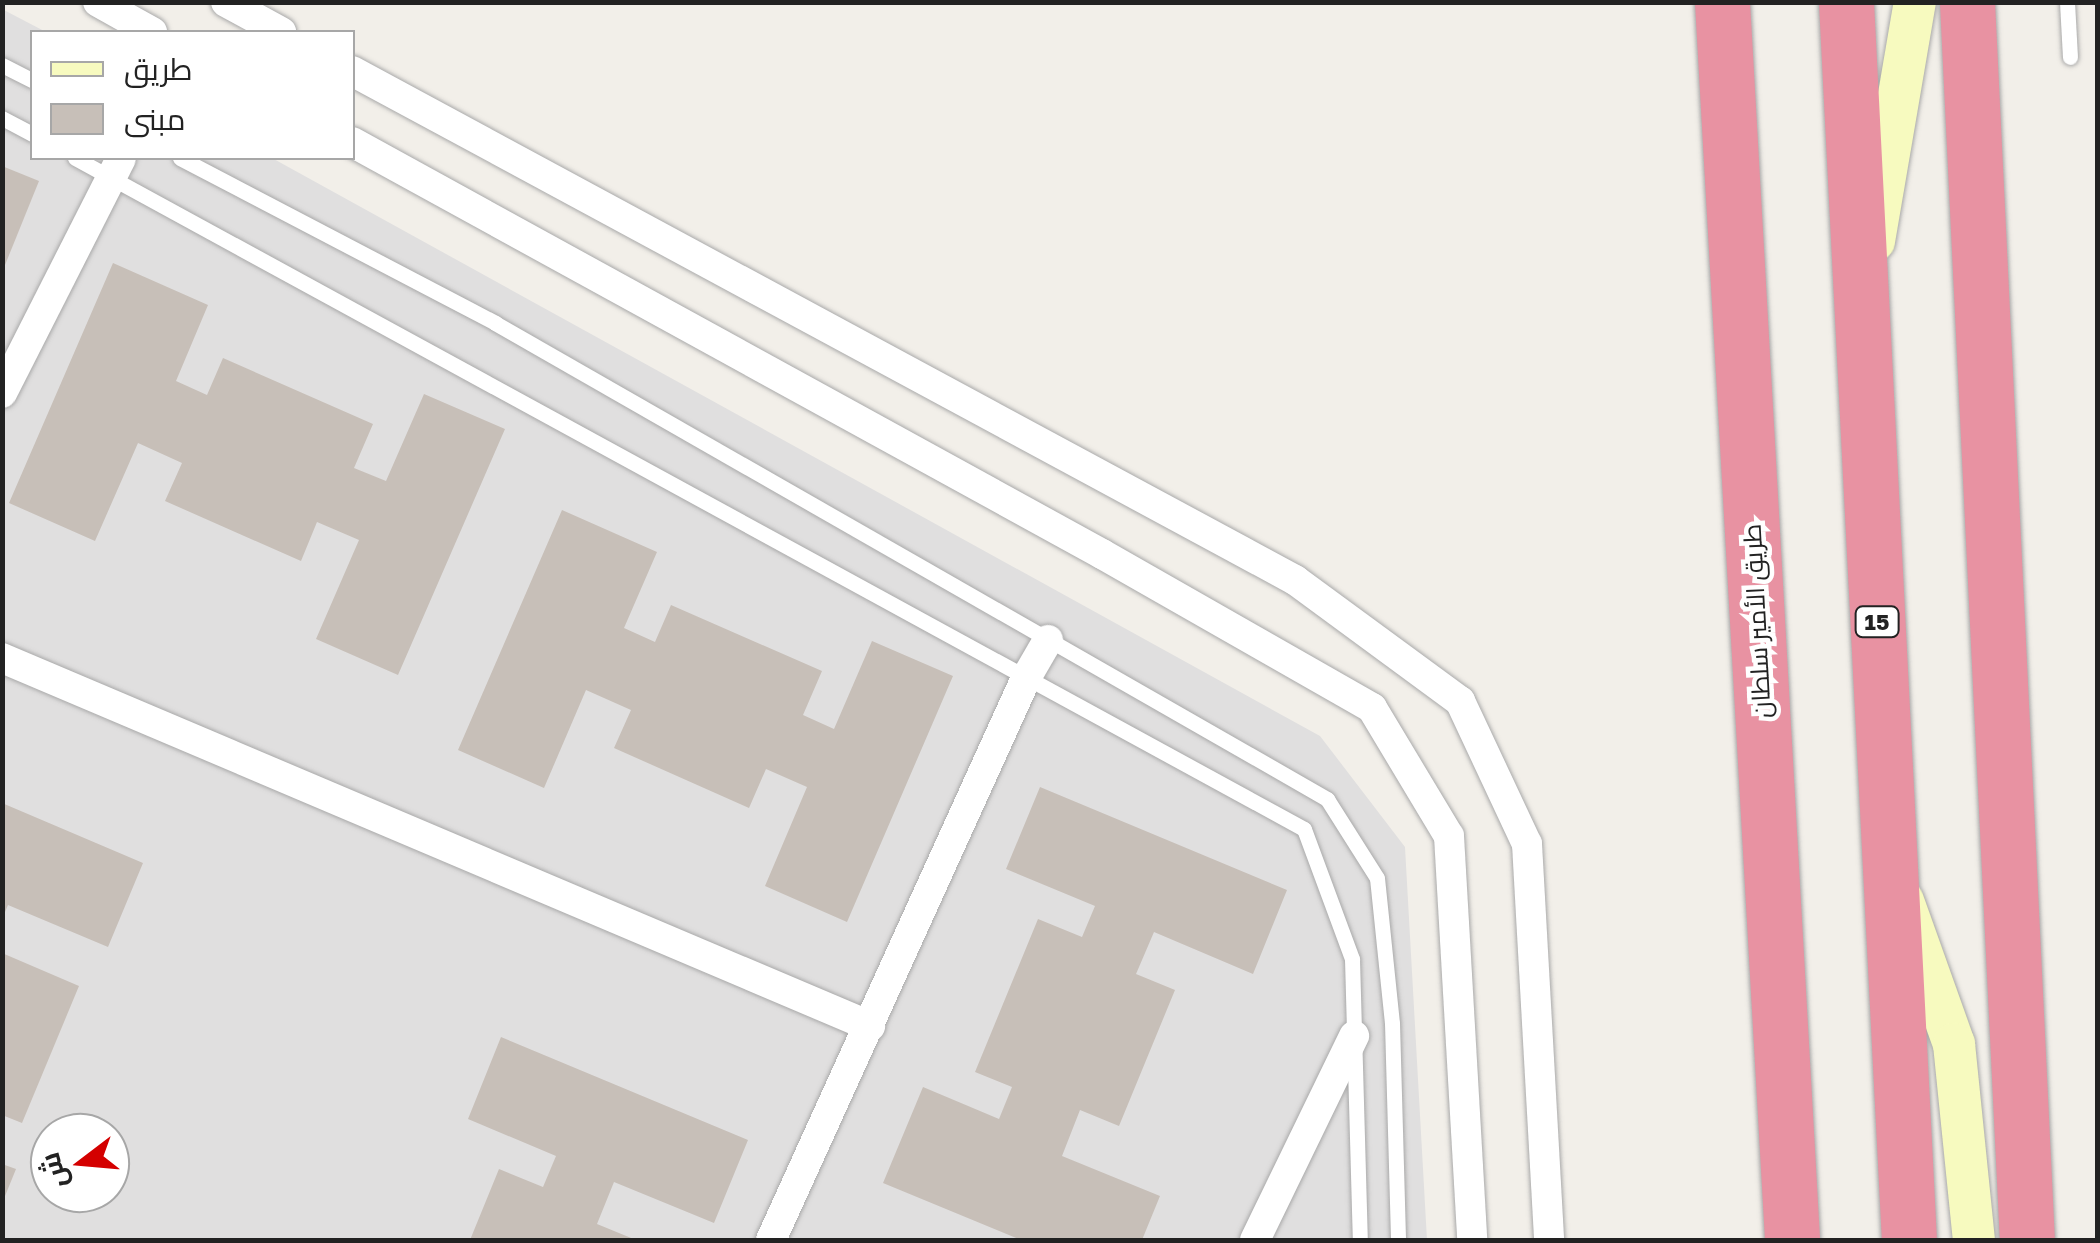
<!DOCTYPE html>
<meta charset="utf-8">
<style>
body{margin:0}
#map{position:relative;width:2100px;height:1243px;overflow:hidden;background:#f2efe9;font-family:"Golos Text",Cairo,sans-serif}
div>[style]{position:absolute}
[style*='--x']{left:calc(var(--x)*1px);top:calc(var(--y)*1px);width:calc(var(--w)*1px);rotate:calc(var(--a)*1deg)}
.residential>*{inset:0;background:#e0dfdf}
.building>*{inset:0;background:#c7bfb8}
.roads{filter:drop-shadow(0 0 2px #a9a9a9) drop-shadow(0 0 2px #a9a9a9)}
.lane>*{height:15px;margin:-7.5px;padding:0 7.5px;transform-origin:7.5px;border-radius:7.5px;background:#fff}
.street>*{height:30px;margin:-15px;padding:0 15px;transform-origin:15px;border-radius:15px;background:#fff}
.secondary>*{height:42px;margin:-21px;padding:0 21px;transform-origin:21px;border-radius:21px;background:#f7fabf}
.highway>*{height:55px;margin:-27.5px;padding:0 27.5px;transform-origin:27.5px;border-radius:27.5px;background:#e892a2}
span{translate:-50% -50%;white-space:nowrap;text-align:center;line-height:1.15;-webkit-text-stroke:9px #fff;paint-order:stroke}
.shield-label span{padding:2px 8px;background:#fff;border:2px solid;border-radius:8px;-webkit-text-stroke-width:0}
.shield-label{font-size:22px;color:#222;font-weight:700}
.street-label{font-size:25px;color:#222}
.frame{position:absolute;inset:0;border:5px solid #222;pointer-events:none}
.legend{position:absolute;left:30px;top:30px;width:325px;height:130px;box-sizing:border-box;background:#fff;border:2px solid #a7a7a7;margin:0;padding:12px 18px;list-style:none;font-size:30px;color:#222}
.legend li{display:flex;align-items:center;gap:20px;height:50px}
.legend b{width:50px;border:2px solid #a7a7a7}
.north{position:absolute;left:30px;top:1113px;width:100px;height:100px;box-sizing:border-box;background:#fff;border:2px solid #a7a7a7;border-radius:50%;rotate:254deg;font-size:28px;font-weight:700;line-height:40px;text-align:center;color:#222}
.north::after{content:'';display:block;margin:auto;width:35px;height:45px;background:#d40000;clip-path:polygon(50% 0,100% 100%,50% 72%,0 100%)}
</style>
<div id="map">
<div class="residential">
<div style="clip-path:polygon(evenodd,2px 9px,46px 32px,32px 32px,32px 158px,272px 158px,1320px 736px,1405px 847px,1427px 1240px,3px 1240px,2px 9px,50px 1133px,110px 1133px,110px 1193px,50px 1193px,50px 1133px)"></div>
</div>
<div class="building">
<div style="clip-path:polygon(2px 166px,39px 181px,3px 270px,2px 270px)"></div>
<div style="clip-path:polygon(113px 263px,208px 305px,176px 381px,207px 395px,223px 358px,373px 424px,354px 468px,386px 481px,424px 394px,505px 429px,398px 675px,316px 639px,359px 540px,317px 522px,301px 561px,165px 501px,182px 463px,138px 443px,95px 541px,9px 503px)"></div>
<div style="clip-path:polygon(562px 510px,657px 552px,624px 628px,655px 642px,671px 605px,822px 671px,803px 715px,834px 729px,872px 641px,953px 676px,847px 922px,765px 886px,807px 787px,766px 769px,749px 808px,614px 748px,631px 710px,586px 690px,544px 788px,458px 750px)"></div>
<div style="clip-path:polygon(1040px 787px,1287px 890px,1253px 974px,1154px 932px,1136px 974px,1175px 990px,1119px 1126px,1080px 1110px,1062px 1156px,1160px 1196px,1142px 1240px,1021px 1240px,883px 1183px,923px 1087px,999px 1119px,1012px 1087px,975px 1072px,1038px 919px,1082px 937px,1095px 906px,1006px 869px)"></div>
<div style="clip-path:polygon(2px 803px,143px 863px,108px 947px,8px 905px,2px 919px)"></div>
<div style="clip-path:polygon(2px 953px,79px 986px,22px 1123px,2px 1115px)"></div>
<div style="clip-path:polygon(501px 1037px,748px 1140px,714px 1223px,614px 1182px,597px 1224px,636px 1240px,470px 1240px,499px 1169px,543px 1187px,556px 1156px,468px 1119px)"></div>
<div style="clip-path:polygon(2px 1164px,16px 1169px,3px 1201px,2px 1201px)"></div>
</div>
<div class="roads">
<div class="lane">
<div style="--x:2067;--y:2;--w:55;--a:86.9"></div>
<div style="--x:2;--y:65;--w:34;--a:27"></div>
<div style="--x:2;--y:118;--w:34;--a:28"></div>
<div style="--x:75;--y:158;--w:1400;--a:28.63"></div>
<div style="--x:1304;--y:829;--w:139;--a:69.7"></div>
<div style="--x:1352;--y:959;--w:281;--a:88.4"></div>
<div style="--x:180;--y:158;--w:356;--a:27.6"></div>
<div style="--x:495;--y:323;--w:959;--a:29.77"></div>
<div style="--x:1327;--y:799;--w:93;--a:57.7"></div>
<div style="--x:1377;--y:878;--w:146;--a:84.1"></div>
<div style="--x:1392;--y:1023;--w:217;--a:88.4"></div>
</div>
<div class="street">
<div style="--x:98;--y:2;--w:62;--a:29.1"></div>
<div style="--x:226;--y:2;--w:63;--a:28.6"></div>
<div style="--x:352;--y:71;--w:1072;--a:28.36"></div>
<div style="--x:1295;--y:580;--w:205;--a:36.3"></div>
<div style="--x:1460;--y:701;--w:158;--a:64.9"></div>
<div style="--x:1527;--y:844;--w:397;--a:86.8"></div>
<div style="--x:352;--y:142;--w:856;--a:28.78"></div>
<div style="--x:1102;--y:554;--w:311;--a:29.7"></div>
<div style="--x:1372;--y:708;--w:149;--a:59"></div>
<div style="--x:1449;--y:836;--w:405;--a:86.7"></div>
<div style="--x:2;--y:393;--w:263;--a:-63.1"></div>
<div style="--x:2;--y:658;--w:943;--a:22.98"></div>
<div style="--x:771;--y:1240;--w:617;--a:-65.59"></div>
<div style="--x:1026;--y:678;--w:44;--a:-59.9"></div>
<div style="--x:1255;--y:1240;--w:227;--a:-64.1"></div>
</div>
<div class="secondary">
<div style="--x:1874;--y:241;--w:242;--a:-80.3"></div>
<div style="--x:1903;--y:901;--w:152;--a:70.4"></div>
<div style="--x:1954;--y:1044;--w:197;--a:84.2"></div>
</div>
<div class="highway">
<div style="--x:1722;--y:2;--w:1240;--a:86.76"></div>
<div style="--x:1846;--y:2;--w:1240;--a:87.09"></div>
<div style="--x:1967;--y:2;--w:1239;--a:87.23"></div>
</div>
</div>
<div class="shield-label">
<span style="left:1877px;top:622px">15</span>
</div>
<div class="street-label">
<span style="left:1757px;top:621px;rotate:-93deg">طريق الأمير سلطان</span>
</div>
<div class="frame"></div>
<ul class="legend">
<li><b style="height:12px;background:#f7fabf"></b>طريق</li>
<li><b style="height:28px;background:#c7bfb8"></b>مبنى</li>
</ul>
<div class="north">ش</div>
</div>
